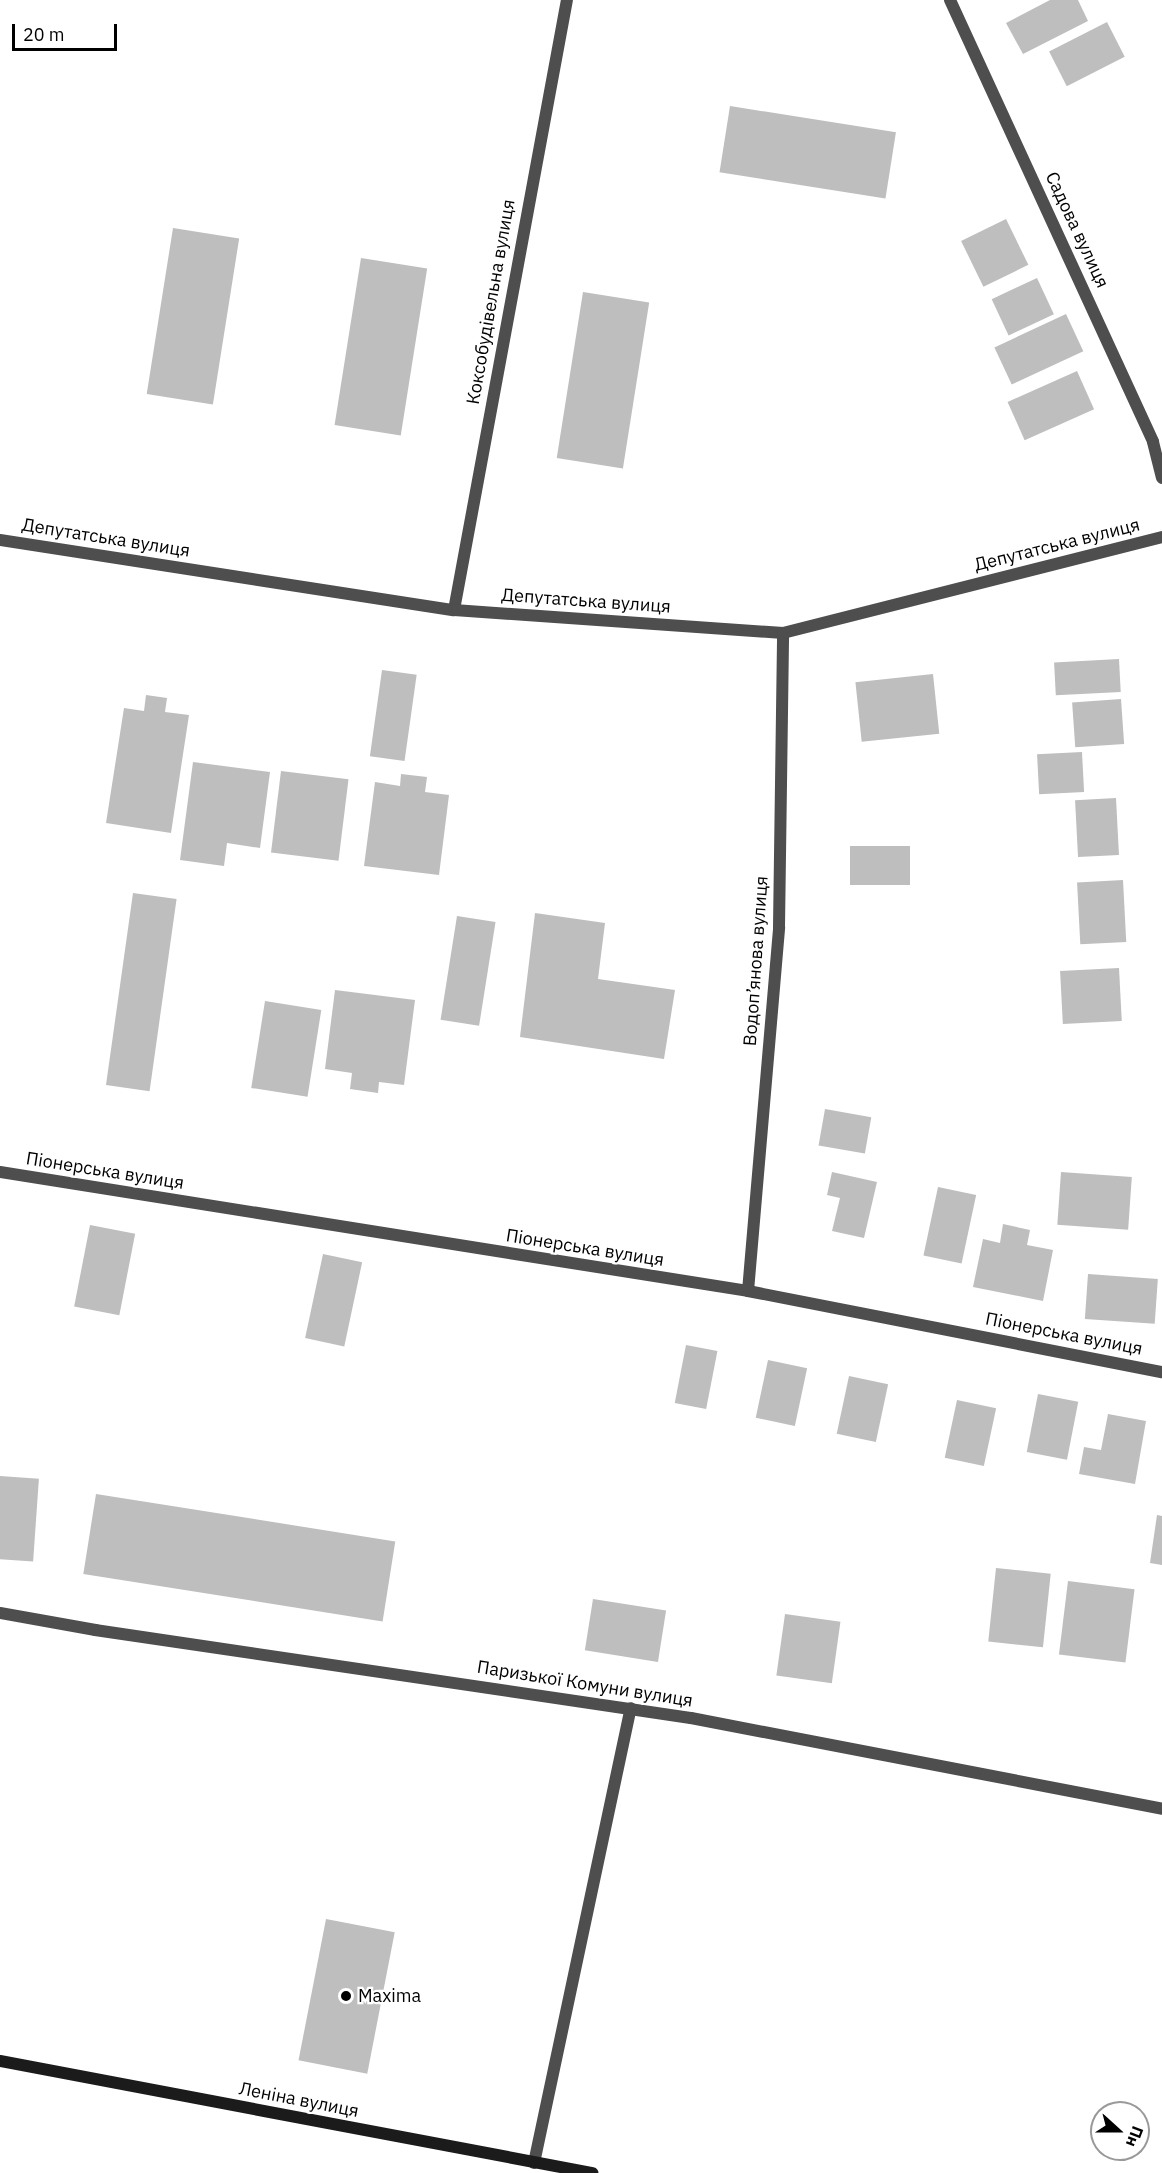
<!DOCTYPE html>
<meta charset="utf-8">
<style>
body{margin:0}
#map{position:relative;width:1162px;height:2173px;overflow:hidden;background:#fff;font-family:"IBM Plex Sans",sans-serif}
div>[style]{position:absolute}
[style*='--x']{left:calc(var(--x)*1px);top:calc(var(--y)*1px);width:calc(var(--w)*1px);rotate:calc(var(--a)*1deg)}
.building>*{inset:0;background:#bebebe;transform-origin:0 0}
.service>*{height:12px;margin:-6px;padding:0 6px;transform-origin:6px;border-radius:6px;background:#4e4e4e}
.minor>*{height:12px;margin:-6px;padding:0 6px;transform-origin:6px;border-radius:6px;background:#4e4e4e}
.tertiary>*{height:12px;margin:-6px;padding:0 6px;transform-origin:6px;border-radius:6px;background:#4e4e4e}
.secondary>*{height:12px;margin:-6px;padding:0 6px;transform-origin:6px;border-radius:6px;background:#1b1b1b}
.dots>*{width:16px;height:16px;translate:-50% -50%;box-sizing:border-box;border:3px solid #fff;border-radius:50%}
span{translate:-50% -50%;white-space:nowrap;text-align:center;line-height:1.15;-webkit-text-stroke:4.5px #fff;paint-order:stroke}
.street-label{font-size:18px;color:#000}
.poi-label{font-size:18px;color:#000}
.left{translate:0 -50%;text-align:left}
.north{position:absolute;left:1090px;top:2101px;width:60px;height:60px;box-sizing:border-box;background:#fff;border:2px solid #999;border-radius:50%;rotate:111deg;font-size:16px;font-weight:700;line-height:24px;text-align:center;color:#000}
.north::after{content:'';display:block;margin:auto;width:21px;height:27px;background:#000;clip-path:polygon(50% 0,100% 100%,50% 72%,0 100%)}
.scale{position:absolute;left:12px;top:24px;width:105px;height:27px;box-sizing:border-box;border:3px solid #000;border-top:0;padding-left:8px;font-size:18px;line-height:21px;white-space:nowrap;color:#000;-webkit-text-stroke:4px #fff;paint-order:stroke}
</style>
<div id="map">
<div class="building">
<div style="clip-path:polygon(1050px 0,1078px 0,1088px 21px,1023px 54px,1006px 23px)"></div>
<div style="left:1107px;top:22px;width:39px;height:65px;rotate:63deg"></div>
<div style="left:730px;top:106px;width:168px;height:67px;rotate:9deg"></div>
<div style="left:1006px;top:219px;width:51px;height:50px;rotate:64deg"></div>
<div style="left:173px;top:228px;width:67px;height:168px;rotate:9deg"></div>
<div style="left:361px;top:258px;width:67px;height:169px;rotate:9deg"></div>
<div style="left:1037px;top:278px;width:40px;height:50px;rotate:65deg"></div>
<div style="left:583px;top:292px;width:67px;height:168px;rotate:9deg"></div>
<div style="left:1066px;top:314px;width:41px;height:79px;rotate:65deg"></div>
<div style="left:1077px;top:371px;width:42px;height:76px;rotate:66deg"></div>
<div style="left:1119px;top:659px;width:33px;height:65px;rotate:87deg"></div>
<div style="left:382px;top:670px;width:35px;height:87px;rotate:8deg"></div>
<div style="left:933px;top:674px;width:60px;height:78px;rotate:84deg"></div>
<div style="clip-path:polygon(146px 695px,167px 698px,165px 712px,189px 715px,171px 833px,106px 823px,124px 708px,144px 711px)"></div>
<div style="left:1121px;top:699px;width:45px;height:49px;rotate:86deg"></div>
<div style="left:1082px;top:752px;width:40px;height:45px;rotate:87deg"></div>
<div style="clip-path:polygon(193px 762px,270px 772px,260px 848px,227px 843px,224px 866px,180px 860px)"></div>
<div style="left:281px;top:771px;width:68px;height:82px;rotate:7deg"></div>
<div style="clip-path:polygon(401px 774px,427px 777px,425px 792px,449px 795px,439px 875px,364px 866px,375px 782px,400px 786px)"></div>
<div style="left:1116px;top:798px;width:57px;height:41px;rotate:87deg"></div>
<div style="left:850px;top:846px;width:60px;height:39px"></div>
<div style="left:1123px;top:880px;width:62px;height:46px;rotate:87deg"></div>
<div style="left:133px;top:893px;width:44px;height:194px;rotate:8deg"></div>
<div style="clip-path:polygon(535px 913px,605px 923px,598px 979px,675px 990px,664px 1059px,520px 1037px)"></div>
<div style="left:457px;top:916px;width:39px;height:105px;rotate:9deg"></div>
<div style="left:1119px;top:968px;width:53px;height:59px;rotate:87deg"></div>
<div style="clip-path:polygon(335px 990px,415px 1000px,404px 1085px,379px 1082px,378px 1093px,350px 1089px,352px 1073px,325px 1069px)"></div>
<div style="left:265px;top:1001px;width:57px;height:88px;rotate:9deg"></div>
<div style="left:825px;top:1109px;width:47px;height:37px;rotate:10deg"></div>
<div style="clip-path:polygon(832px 1172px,877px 1182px,864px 1238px,832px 1231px,840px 1198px,827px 1195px)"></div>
<div style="left:1061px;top:1172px;width:71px;height:53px;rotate:4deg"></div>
<div style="left:938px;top:1187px;width:39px;height:70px;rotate:12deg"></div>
<div style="clip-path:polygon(1003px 1224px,1030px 1230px,1027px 1245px,1053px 1250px,1043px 1301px,973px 1287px,983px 1239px,1000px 1243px)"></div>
<div style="left:90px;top:1225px;width:46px;height:83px;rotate:11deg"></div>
<div style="left:323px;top:1254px;width:40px;height:86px;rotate:12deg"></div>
<div style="left:1088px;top:1274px;width:70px;height:45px;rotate:4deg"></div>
<div style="left:686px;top:1345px;width:32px;height:59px;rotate:11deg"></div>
<div style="left:768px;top:1360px;width:40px;height:59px;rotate:12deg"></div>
<div style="left:849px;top:1376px;width:40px;height:59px;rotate:12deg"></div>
<div style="left:1038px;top:1394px;width:41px;height:59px;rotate:11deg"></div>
<div style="left:957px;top:1400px;width:40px;height:59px;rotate:12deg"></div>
<div style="clip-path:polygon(1108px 1414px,1146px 1421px,1135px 1484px,1079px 1474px,1084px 1447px,1101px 1450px)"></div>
<div style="left:0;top:1476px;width:39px;height:83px;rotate:4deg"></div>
<div style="left:96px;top:1494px;width:303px;height:81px;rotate:9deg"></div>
<div style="clip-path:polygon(1157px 1515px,1162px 1516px,1162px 1565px,1150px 1563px)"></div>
<div style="left:996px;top:1568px;width:55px;height:74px;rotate:6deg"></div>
<div style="left:1068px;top:1581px;width:67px;height:74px;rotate:7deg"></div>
<div style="left:593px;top:1599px;width:74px;height:52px;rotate:9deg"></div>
<div style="left:785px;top:1614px;width:56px;height:62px;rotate:8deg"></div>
<div style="left:326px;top:1919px;width:70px;height:144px;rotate:11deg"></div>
</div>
<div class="service">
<div style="--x:534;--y:2163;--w:465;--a:-78"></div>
</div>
<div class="minor">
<div style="--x:950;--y:0;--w:486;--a:65.3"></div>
<div style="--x:1153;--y:442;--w:37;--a:76"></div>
<div style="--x:454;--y:610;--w:620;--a:-79.51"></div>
<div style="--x:0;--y:1172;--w:757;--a:9.04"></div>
<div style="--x:748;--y:1291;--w:422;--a:11.1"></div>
<div style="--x:748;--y:1291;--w:365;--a:-85.1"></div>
<div style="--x:779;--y:927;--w:294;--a:-89.2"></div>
<div style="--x:0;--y:1613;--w:97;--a:10.1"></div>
<div style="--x:95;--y:1630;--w:602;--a:8.4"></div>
<div style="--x:691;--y:1718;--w:480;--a:10.9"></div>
</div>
<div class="tertiary">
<div style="--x:0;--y:540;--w:459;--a:8.8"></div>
<div style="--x:454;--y:610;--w:330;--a:4"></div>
<div style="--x:783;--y:633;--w:391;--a:-14.2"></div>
</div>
<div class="secondary">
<div style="--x:0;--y:2061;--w:603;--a:10.71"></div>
</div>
<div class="dots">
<div style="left:346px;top:1996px;background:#000"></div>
</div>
<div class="street-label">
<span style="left:1077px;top:230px;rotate:65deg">Садова вулиця</span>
<span style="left:491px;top:302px;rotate:-80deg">Коксобудівельна вулиця</span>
<span style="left:106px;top:538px;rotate:9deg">Депутатська вулиця</span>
<span style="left:1057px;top:545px;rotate:-14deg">Депутатська вулиця</span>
<span style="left:586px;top:601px;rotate:4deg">Депутатська вулиця</span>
<span style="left:756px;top:961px;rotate:-86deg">Водоп’янова вулиця</span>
<span style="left:105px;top:1171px;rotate:9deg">Піонерська вулиця</span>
<span style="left:585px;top:1248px;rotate:9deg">Піонерська вулиця</span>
<span style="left:1064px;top:1334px;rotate:11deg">Піонерська вулиця</span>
<span style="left:585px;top:1684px;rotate:9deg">Паризької Комуни вулиця</span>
<span style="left:299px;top:2100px;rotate:11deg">Леніна вулиця</span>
</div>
<div class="poi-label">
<span class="left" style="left:358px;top:1996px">Maxima</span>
</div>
<div class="north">Пн</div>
<div class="scale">20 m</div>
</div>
